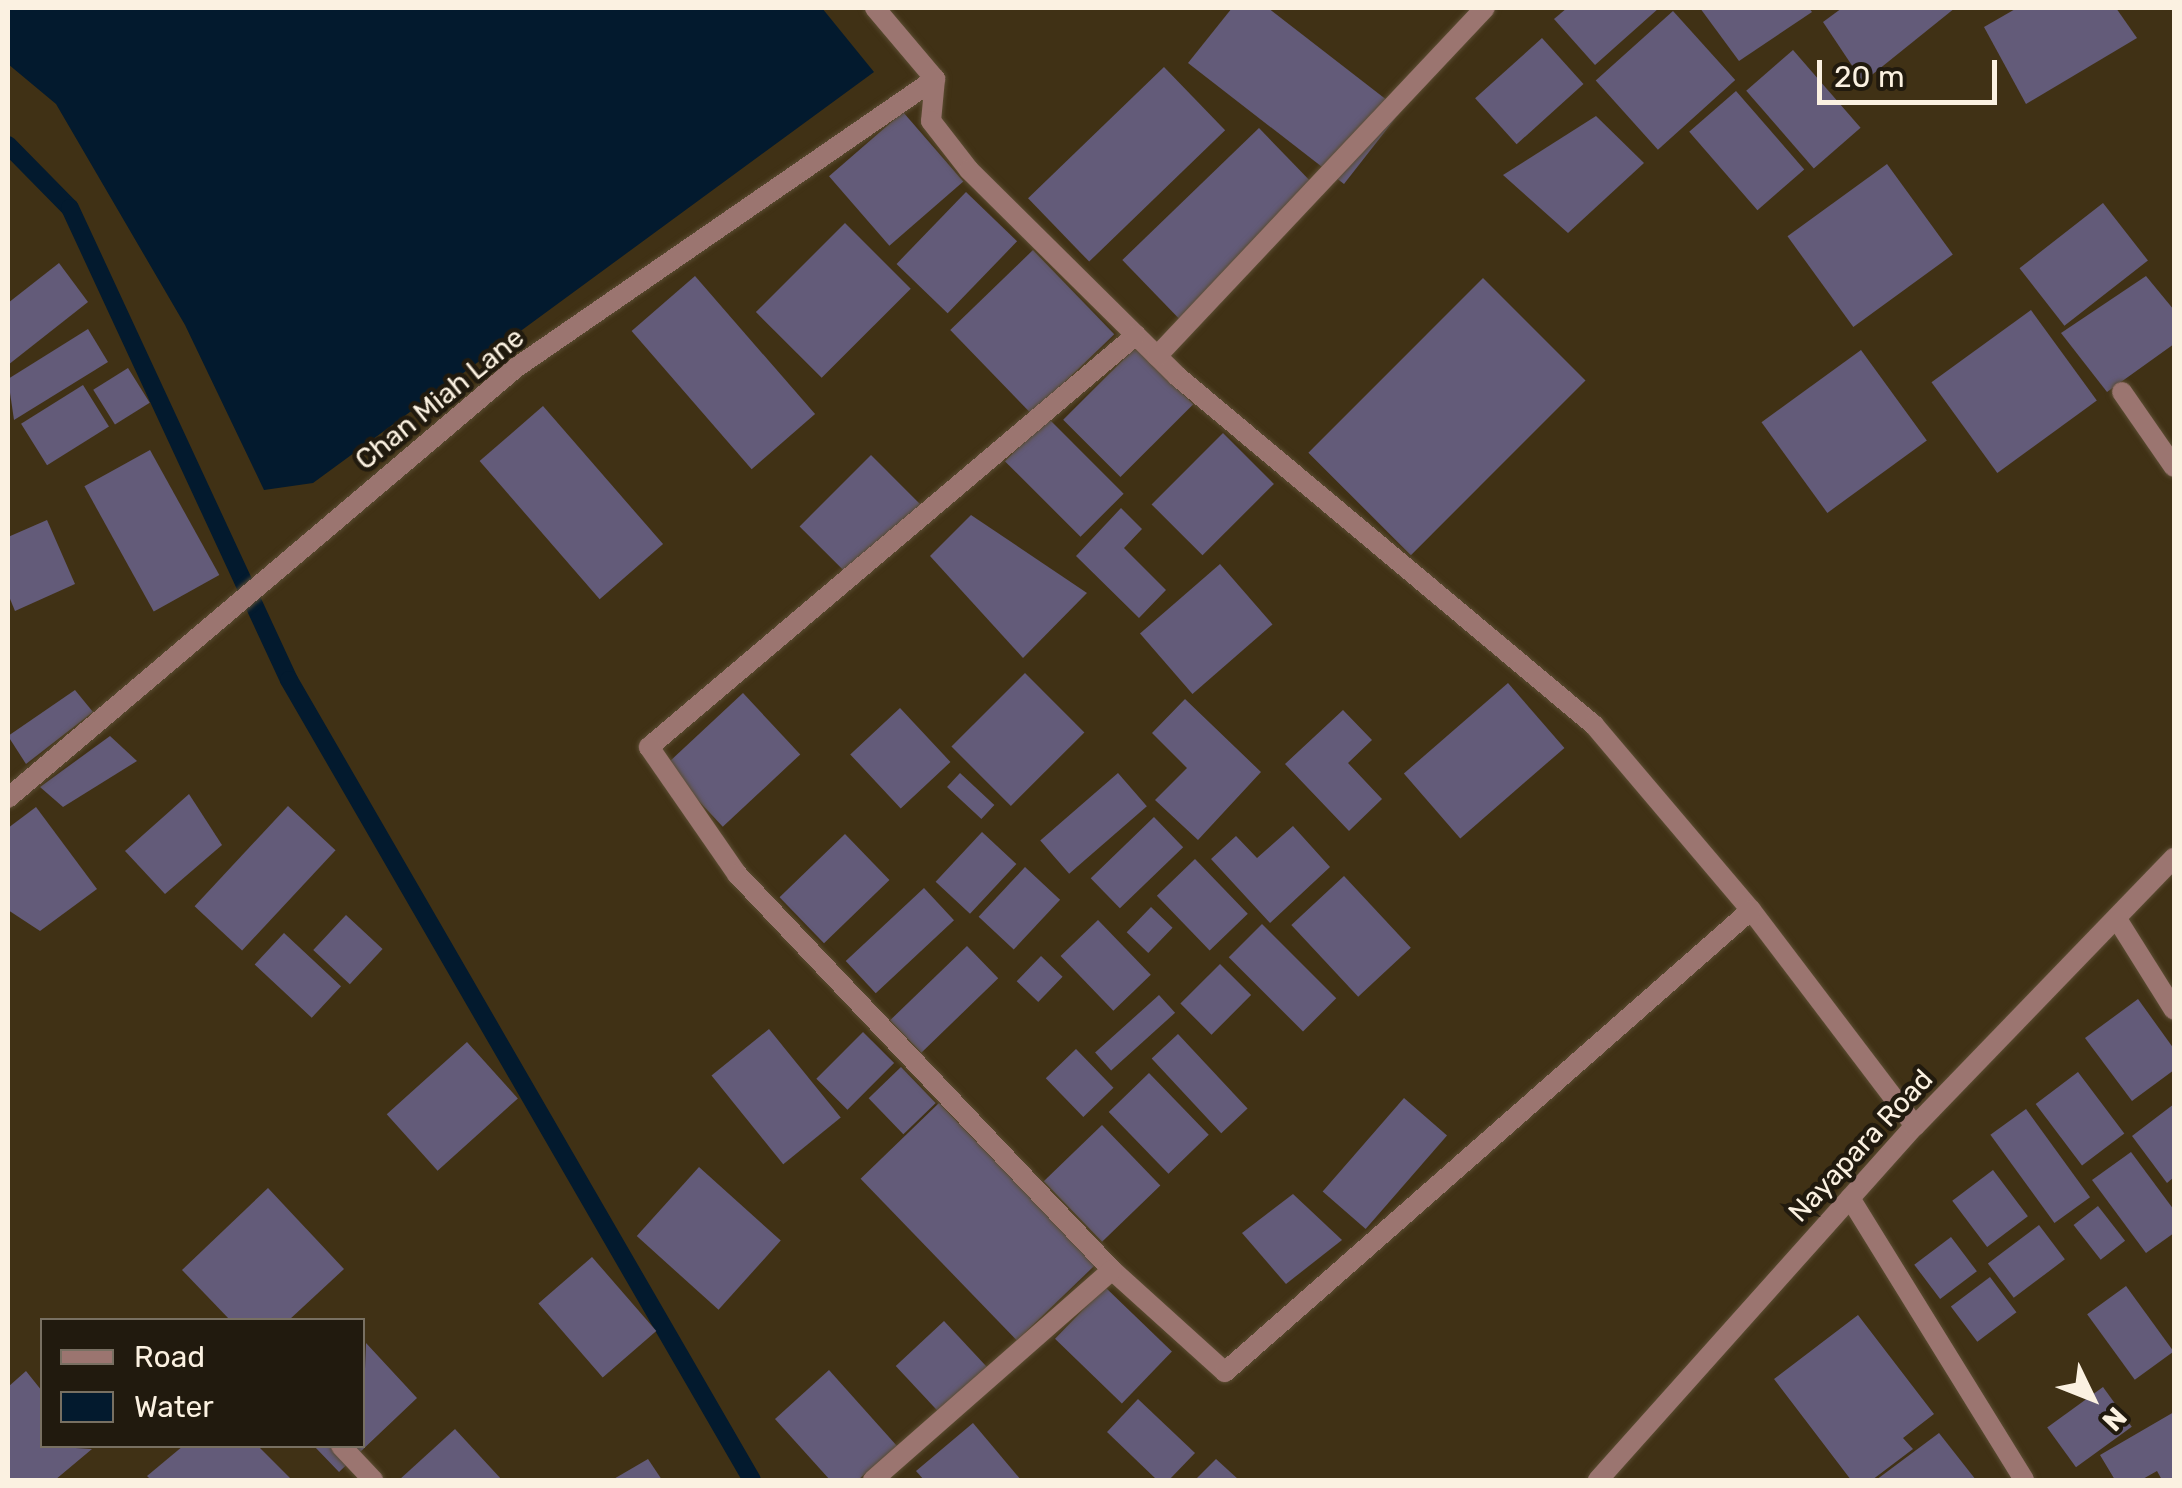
<!DOCTYPE html>
<style>
body{margin:0}
#map{position:relative;width:2182px;height:1488px;overflow:hidden;background:#403115;font-family:Rubik,sans-serif}
div>[style]{position:absolute}
[style*='--x']{left:calc(var(--x)*1px);top:calc(var(--y)*1px);width:calc(var(--w)*1px);rotate:calc(var(--a)*1deg)}
.water>*{inset:0;background:#031a2e}
.stream>*{height:18px;margin:-9px;padding:0 9px;transform-origin:9px;border-radius:9px;background:#031a2e}
.building>*{inset:0;background:#635b79;transform-origin:0 0}
.roads{filter:drop-shadow(0 0 2px #5a4c32) drop-shadow(0 0 2px #5a4c32)}
.street>*{height:20px;margin:-10px;padding:0 10px;transform-origin:10px;border-radius:10px;background:#9b7570}
span{translate:-50% -50%;white-space:nowrap;text-align:center;line-height:1.15;-webkit-text-stroke:9px #211a0e;paint-order:stroke}
.street-label{font-size:28px;color:#fbf1e1}
.frame{position:absolute;inset:0;border:10px solid #fbf1e1;pointer-events:none}
.legend{position:absolute;left:40px;top:1318px;width:325px;height:130px;box-sizing:border-box;background:#211a0e;border:2px solid #787062;margin:0;padding:12px 18px;list-style:none;font-size:30px;color:#fbf1e1}
.legend li{display:flex;align-items:center;gap:20px;height:50px}
.legend b{width:50px;border:2px solid #787062}
.north{position:absolute;left:2042px;top:1348px;width:100px;height:100px;-webkit-text-stroke:8px #211a0e;paint-order:stroke;rotate:133deg;font-size:28px;font-weight:700;line-height:40px;text-align:center;color:#fbf1e1}
.north::after{content:'';display:block;margin:auto;width:35px;height:45px;background:#fbf1e1;clip-path:polygon(50% 0,100% 100%,50% 72%,0 100%)}
.scale{position:absolute;left:1817px;top:60px;width:180px;height:45px;box-sizing:border-box;border:5px solid #fbf1e1;border-top:0;padding-left:12px;font-size:30px;line-height:35px;white-space:nowrap;color:#fbf1e1;-webkit-text-stroke:8px #211a0e;paint-order:stroke}
</style>
<div id="map">
<div class="water">
<div style="clip-path:polygon(8px 8px,822px 8px,874px 72px,313px 483px,264px 490px,185px 325px,56px 104px,8px 64px)"></div>
</div>
<div class="stream">
<div style="--x:8;--y:145;--w:88;--a:45.5"></div>
<div style="--x:70;--y:208;--w:520;--a:65.11"></div>
<div style="--x:289;--y:680;--w:924;--a:59.94"></div>
</div>
<div class="building">
<div style="clip-path:polygon(1232px 8px,1268px 8px,1401px 111px,1344px 184px,1188px 63px)"></div>
<div style="clip-path:polygon(1567px 8px,1659px 8px,1595px 65px,1554px 19px)"></div>
<div style="clip-path:polygon(1700px 8px,1809px 8px,1812px 12px,1739px 61px)"></div>
<div style="clip-path:polygon(1842px 8px,1955px 8px,1863px 82px,1823px 22px)"></div>
<div style="clip-path:polygon(2017px 8px,2116px 8px,2137px 38px,2026px 104px,1984px 27px)"></div>
<div style="left:1673px;top:11px;width:93px;height:104px;rotate:48deg"></div>
<div style="left:1542px;top:38px;width:62px;height:90px;rotate:48deg"></div>
<div style="left:1793px;top:50px;width:103px;height:62px;rotate:49deg"></div>
<div style="left:1164px;top:67px;width:88px;height:189px;rotate:46deg"></div>
<div style="left:1736px;top:91px;width:104px;height:62px;rotate:49deg"></div>
<div style="left:903px;top:112px;width:92px;height:98px;rotate:49deg"></div>
<div style="clip-path:polygon(1596px 116px,1644px 163px,1568px 233px,1503px 175px)"></div>
<div style="left:1259px;top:128px;width:88px;height:190px;rotate:46deg"></div>
<div style="left:1887px;top:164px;width:112px;height:123px;rotate:54deg"></div>
<div style="left:966px;top:192px;width:71px;height:100px;rotate:44deg"></div>
<div style="left:2103px;top:203px;width:73px;height:106px;rotate:52deg"></div>
<div style="left:845px;top:223px;width:93px;height:126px;rotate:45deg"></div>
<div style="left:1033px;top:250px;width:117px;height:115px;rotate:46deg"></div>
<div style="clip-path:polygon(59px 263px,88px 302px,8px 365px,8px 303px)"></div>
<div style="left:695px;top:276px;width:183px;height:84px;rotate:49deg"></div>
<div style="clip-path:polygon(2146px 276px,2174px 310px,2174px 344px,2107px 392px,2061px 333px)"></div>
<div style="left:1483px;top:278px;width:145px;height:247px;rotate:45deg"></div>
<div style="left:2031px;top:310px;width:112px;height:123px;rotate:54deg"></div>
<div style="clip-path:polygon(88px 329px,108px 362px,14px 420px,8px 379px)"></div>
<div style="left:1136px;top:347px;width:81px;height:103px;rotate:45deg"></div>
<div style="left:1861px;top:350px;width:112px;height:123px;rotate:54deg"></div>
<div style="left:128px;top:368px;width:41px;height:41px;rotate:58deg"></div>
<div style="left:83px;top:385px;width:49px;height:73px;rotate:58deg"></div>
<div style="left:543px;top:406px;width:183px;height:84px;rotate:49deg"></div>
<div style="left:1048px;top:418px;width:107px;height:61px;rotate:45deg"></div>
<div style="left:1223px;top:433px;width:72px;height:101px;rotate:45deg"></div>
<div style="left:150px;top:450px;width:143px;height:75px;rotate:61deg"></div>
<div style="left:871px;top:455px;width:72px;height:101px;rotate:45deg"></div>
<div style="clip-path:polygon(1121px 508px,1142px 529px,1124px 548px,1166px 590px,1139px 618px,1076px 556px)"></div>
<div style="clip-path:polygon(971px 515px,1087px 593px,1023px 658px,930px 556px)"></div>
<div style="clip-path:polygon(47px 520px,75px 584px,15px 611px,8px 594px,8px 537px)"></div>
<div style="left:1220px;top:564px;width:80px;height:106px;rotate:49deg"></div>
<div style="left:1025px;top:673px;width:84px;height:104px;rotate:45deg"></div>
<div style="left:1508px;top:683px;width:86px;height:138px;rotate:49deg"></div>
<div style="clip-path:polygon(75px 690px,93px 712px,26px 764px,8px 736px)"></div>
<div style="left:743px;top:693px;width:84px;height:106px;rotate:47deg"></div>
<div style="clip-path:polygon(1185px 699px,1261px 772px,1198px 840px,1155px 800px,1187px 768px,1152px 733px)"></div>
<div style="left:900px;top:708px;width:74px;height:68px;rotate:47deg"></div>
<div style="clip-path:polygon(1343px 710px,1372px 740px,1348px 763px,1382px 799px,1349px 831px,1285px 764px)"></div>
<div style="clip-path:polygon(110px 736px,137px 761px,63px 807px,40px 787px)"></div>
<div style="left:960px;top:773px;width:47px;height:19px;rotate:43deg"></div>
<div style="left:1118px;top:773px;width:44px;height:103px;rotate:49deg"></div>
<div style="clip-path:polygon(189px 794px,222px 845px,165px 894px,125px 851px)"></div>
<div style="left:288px;top:806px;width:65px;height:137px;rotate:43deg"></div>
<div style="clip-path:polygon(36px 807px,97px 889px,40px 931px,8px 910px,8px 828px)"></div>
<div style="left:1154px;top:817px;width:42px;height:88px;rotate:46deg"></div>
<div style="clip-path:polygon(1293px 826px,1330px 867px,1270px 923px,1211px 859px,1236px 836px,1257px 858px)"></div>
<div style="left:982px;top:832px;width:47px;height:68px;rotate:43deg"></div>
<div style="left:845px;top:834px;width:64px;height:91px;rotate:46deg"></div>
<div style="left:1195px;top:859px;width:76px;height:53px;rotate:46deg"></div>
<div style="left:1025px;top:867px;width:48px;height:68px;rotate:43deg"></div>
<div style="left:1344px;top:876px;width:98px;height:72px;rotate:47deg"></div>
<div style="left:924px;top:888px;width:44px;height:107px;rotate:47deg"></div>
<div style="left:1151px;top:907px;width:30px;height:35px;rotate:44deg"></div>
<div style="left:346px;top:915px;width:50px;height:48px;rotate:43deg"></div>
<div style="left:1098px;top:920px;width:76px;height:52px;rotate:46deg"></div>
<div style="left:1262px;top:924px;width:105px;height:47px;rotate:45deg"></div>
<div style="left:284px;top:933px;width:78px;height:43px;rotate:43deg"></div>
<div style="left:967px;top:946px;width:45px;height:107px;rotate:46deg"></div>
<div style="left:1041px;top:956px;width:30px;height:35px;rotate:44deg"></div>
<div style="left:1220px;top:964px;width:44px;height:56px;rotate:45deg"></div>
<div style="left:1159px;top:995px;width:24px;height:86px;rotate:48deg"></div>
<div style="clip-path:polygon(2138px 999px,2174px 1049px,2174px 1070px,2132px 1101px,2085px 1038px)"></div>
<div style="left:769px;top:1029px;width:114px;height:74px;rotate:51deg"></div>
<div style="left:863px;top:1032px;width:44px;height:66px;rotate:45deg"></div>
<div style="left:1178px;top:1034px;width:102px;height:36px;rotate:47deg"></div>
<div style="left:467px;top:1042px;width:76px;height:108px;rotate:48deg"></div>
<div style="left:1076px;top:1049px;width:54px;height:42px;rotate:46deg"></div>
<div style="left:901px;top:1067px;width:50px;height:45px;rotate:46deg"></div>
<div style="left:2078px;top:1072px;width:77px;height:53px;rotate:53deg"></div>
<div style="left:1149px;top:1073px;width:86px;height:56px;rotate:46deg"></div>
<div style="left:1404px;top:1098px;width:57px;height:124px;rotate:41deg"></div>
<div style="left:939px;top:1103px;width:225px;height:109px;rotate:46deg"></div>
<div style="clip-path:polygon(2174px 1104px,2174px 1177px,2167px 1183px,2132px 1136px)"></div>
<div style="left:2026px;top:1109px;width:109px;height:44px;rotate:54deg"></div>
<div style="left:1102px;top:1125px;width:84px;height:81px;rotate:46deg"></div>
<div style="clip-path:polygon(2131px 1152px,2174px 1210px,2174px 1233px,2146px 1253px,2092px 1180px)"></div>
<div style="left:699px;top:1167px;width:110px;height:93px;rotate:42deg"></div>
<div style="left:1993px;top:1170px;width:58px;height:51px;rotate:53deg"></div>
<div style="clip-path:polygon(268px 1188px,344px 1269px,289px 1320px,230px 1320px,182px 1270px)"></div>
<div style="clip-path:polygon(1293px 1194px,1342px 1240px,1286px 1284px,1242px 1233px)"></div>
<div style="left:2098px;top:1206px;width:44px;height:31px;rotate:52deg"></div>
<div style="left:2039px;top:1225px;width:43px;height:64px;rotate:53deg"></div>
<div style="left:1951px;top:1237px;width:43px;height:46px;rotate:53deg"></div>
<div style="left:592px;top:1257px;width:98px;height:71px;rotate:49deg"></div>
<div style="left:1990px;top:1277px;width:44px;height:49px;rotate:53deg"></div>
<div style="left:2126px;top:1286px;width:81px;height:48px;rotate:54deg"></div>
<div style="left:1105px;top:1287px;width:93px;height:72px;rotate:44deg"></div>
<div style="clip-path:polygon(1858px 1315px,1934px 1414px,1903px 1438px,1913px 1449px,1872px 1480px,1851px 1480px,1774px 1379px)"></div>
<div style="left:944px;top:1321px;width:64px;height:66px;rotate:47deg"></div>
<div style="clip-path:polygon(366px 1343px,417px 1398px,339px 1472px,314px 1446px,362px 1446px)"></div>
<div style="clip-path:polygon(829px 1370px,897px 1446px,858px 1480px,830px 1480px,775px 1419px)"></div>
<div style="clip-path:polygon(26px 1371px,42px 1391px,42px 1446px,92px 1449px,55px 1480px,8px 1480px,8px 1387px)"></div>
<div style="left:2103px;top:1387px;width:49px;height:69px;rotate:54deg"></div>
<div style="clip-path:polygon(1138px 1399px,1195px 1453px,1169px 1480px,1157px 1480px,1107px 1432px)"></div>
<div style="clip-path:polygon(2174px 1412px,2174px 1480px,2162px 1480px,2157px 1471px,2141px 1480px,2115px 1480px,2100px 1455px)"></div>
<div style="clip-path:polygon(973px 1423px,1021px 1480px,924px 1480px,916px 1471px)"></div>
<div style="clip-path:polygon(455px 1429px,502px 1480px,399px 1480px)"></div>
<div style="clip-path:polygon(1939px 1433px,1976px 1480px,1876px 1480px)"></div>
<div style="clip-path:polygon(183px 1446px,258px 1446px,292px 1480px,151px 1480px,147px 1476px)"></div>
<div style="clip-path:polygon(648px 1459px,662px 1480px,612px 1480px)"></div>
<div style="clip-path:polygon(1216px 1459px,1239px 1480px,1195px 1480px)"></div>
</div>
<div class="roads">
<div class="street">
<div style="--x:875;--y:8;--w:93;--a:49.8"></div>
<div style="--x:935;--y:79;--w:42;--a:95.4"></div>
<div style="--x:931;--y:121;--w:62;--a:52.2"></div>
<div style="--x:969;--y:170;--w:293;--a:44.7"></div>
<div style="--x:1177;--y:376;--w:544;--a:39.93"></div>
<div style="--x:1594;--y:725;--w:243;--a:49.7"></div>
<div style="--x:1751;--y:910;--w:271;--a:52.8"></div>
<div style="--x:1136;--y:335;--w:638;--a:139.77"></div>
<div style="--x:649;--y:747;--w:155;--a:55.3"></div>
<div style="--x:737;--y:874;--w:545;--a:46.56"></div>
<div style="--x:1112;--y:1270;--w:152;--a:42.1"></div>
<div style="--x:1225;--y:1372;--w:700;--a:-41.29"></div>
<div style="--x:1157;--y:356;--w:478;--a:-46.7"></div>
<div style="--x:2122;--y:392;--w:91;--a:55.3"></div>
<div style="--x:8;--y:798;--w:667;--a:-40.26"></div>
<div style="--x:517;--y:367;--w:508;--a:-34.57"></div>
<div style="--x:2117;--y:919;--w:107;--a:57.9"></div>
<div style="--x:1850;--y:1198;--w:331;--a:58.3"></div>
<div style="--x:341;--y:1446;--w:47;--a:46.7"></div>
<div style="--x:873;--y:1480;--w:318;--a:-41.3"></div>
<div style="--x:1598;--y:1480;--w:475;--a:-48.2"></div>
<div style="--x:1915;--y:1126;--w:373;--a:-46"></div>
</div>
</div>
<div class="street-label">
<span style="left:440px;top:399px;rotate:-39deg">Chan Miah Lane</span>
<span style="left:1861px;top:1146px;rotate:-47deg">Nayapara Road</span>
</div>
<div class="frame"></div>
<ul class="legend">
<li><b style="height:12px;background:#9b7570"></b>Road</li>
<li><b style="height:28px;background:#031a2e"></b>Water</li>
</ul>
<div class="north">N</div>
<div class="scale">20 m</div>
</div>
